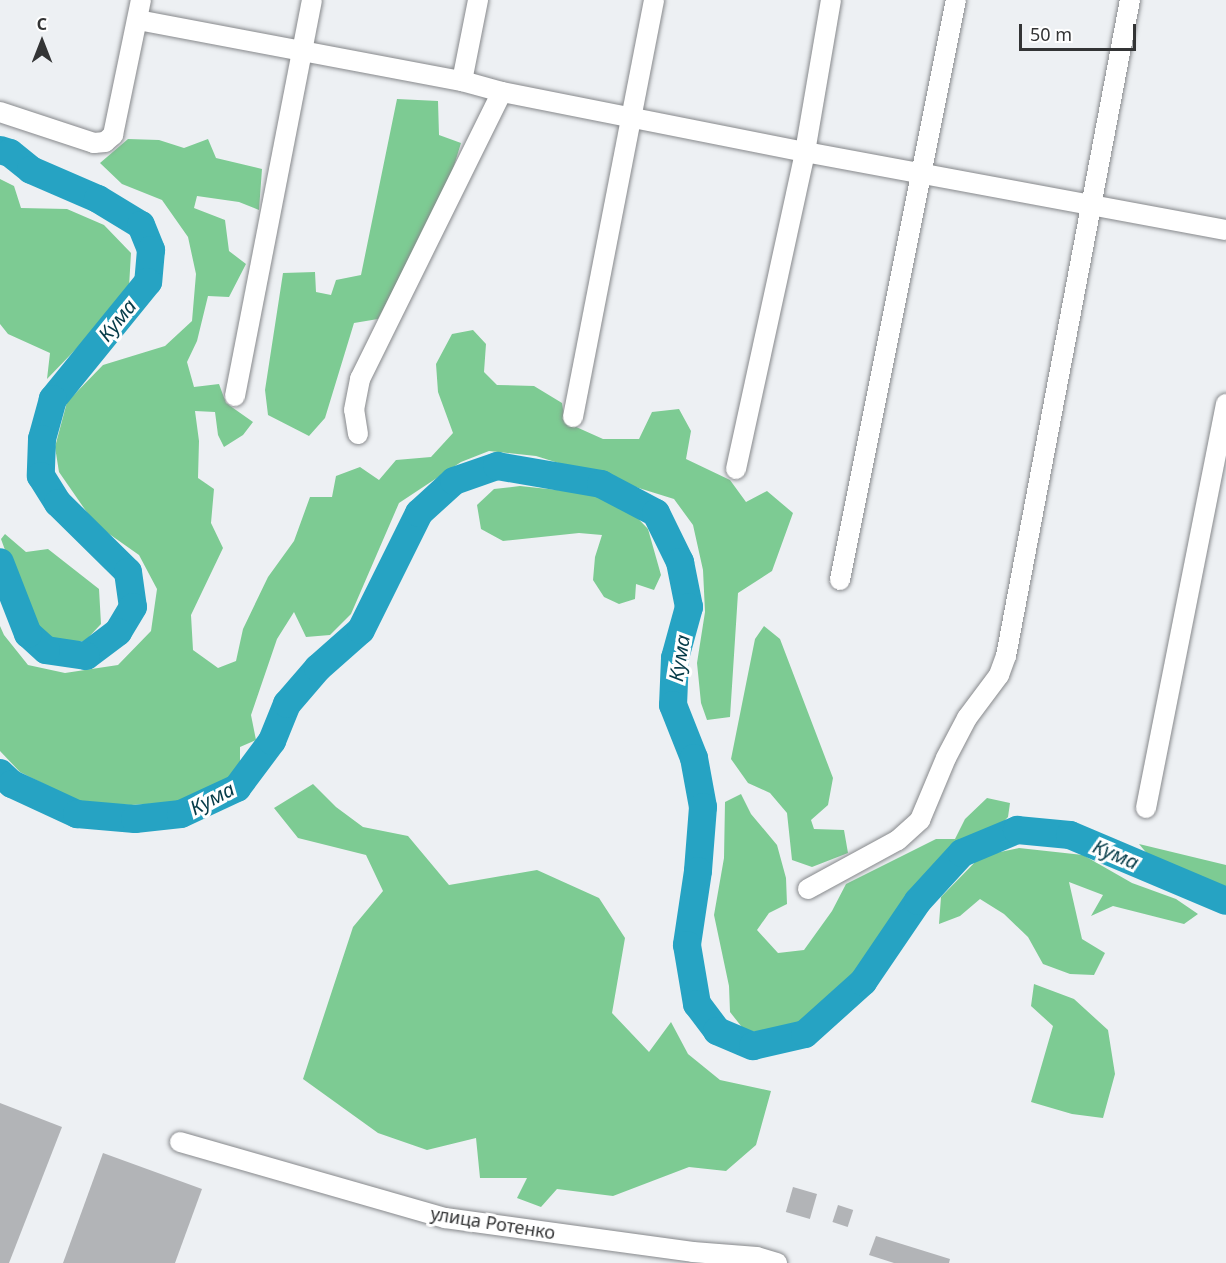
<!DOCTYPE html>
<meta charset="utf-8">
<style>
body{margin:0}
#map{position:relative;width:1226px;height:1263px;overflow:hidden;background:#edf0f3;font-family:"Noto Sans",sans-serif}
div>[style]{position:absolute}
[style*='--x']{left:calc(var(--x)*1px);top:calc(var(--y)*1px);width:calc(var(--w)*1px);rotate:calc(var(--a)*1deg)}
.forest>*{inset:0;background:#7dcb93}
.river>*{height:28px;margin:-14px;padding:0 14px;transform-origin:14px;border-radius:14px;background:#26a3c3}
.building>*{inset:0;background:#b2b4b7;transform-origin:0 0}
.roads{filter:drop-shadow(0 0 2px #87898c) drop-shadow(0 0 2px #87898c)}
.minor>*{height:20px;margin:-10px;padding:0 10px;transform-origin:10px;border-radius:10px;background:#fff}
span{translate:-50% -50%;white-space:nowrap;text-align:center;line-height:1.15;-webkit-text-stroke:6px #fff;paint-order:stroke}
.street-label{font-size:18px;color:#333435}
.water-label{font-size:20px;color:#053b48;font-style:italic}
.north{position:absolute;left:12px;top:12px;width:60px;height:60px;-webkit-text-stroke:4px #fff;paint-order:stroke;rotate:0deg;font-size:16px;font-weight:700;line-height:24px;text-align:center;color:#333435}
.north::after{content:'';display:block;margin:auto;width:21px;height:27px;background:#333435;clip-path:polygon(50% 0,100% 100%,50% 72%,0 100%)}
.scale{position:absolute;left:1019px;top:24px;width:117px;height:27px;box-sizing:border-box;border:3px solid #333435;border-top:0;padding-left:8px;font-size:18px;line-height:21px;white-space:nowrap;color:#333435;-webkit-text-stroke:4px #fff;paint-order:stroke}
</style>
<div id="map">
<div class="forest">
<div style="clip-path:polygon(397px 99px,438px 101px,439px 135px,461px 143px,449px 182px,378px 319px,354px 323px,325px 418px,309px 436px,268px 415px,265px 390px,283px 273px,315px 272px,316px 292px,331px 295px,336px 280px,361px 275px)"></div>
<div style="clip-path:polygon(128px 139px,159px 140px,184px 148px,208px 139px,216px 158px,262px 169px,259px 210px,239px 202px,197px 196px,194px 208px,225px 220px,229px 251px,246px 264px,229px 297px,208px 296px,197px 341px,187px 362px,194px 387px,219px 384px,226px 403px,253px 422px,243px 435px,224px 447px,218px 435px,215px 412px,195px 411px,199px 441px,198px 478px,214px 489px,211px 523px,223px 548px,191px 615px,193px 650px,218px 668px,236px 661px,243px 629px,268px 577px,294px 541px,310px 497px,332px 497px,336px 476px,360px 467px,379px 480px,396px 460px,431px 457px,453px 433px,438px 392px,436px 364px,452px 334px,473px 330px,486px 344px,484px 372px,497px 385px,534px 386px,562px 403px,565px 422px,603px 439px,639px 439px,652px 412px,679px 409px,691px 431px,686px 459px,730px 480px,746px 502px,767px 491px,793px 513px,772px 571px,738px 593px,730px 717px,707px 720px,701px 703px,697px 663px,705px 612px,703px 570px,693px 525px,674px 499px,536px 456px,489px 451px,461px 462px,399px 503px,351px 614px,330px 635px,306px 637px,294px 612px,277px 639px,251px 715px,256px 740px,240px 747px,240px 768px,223px 783px,182px 802px,131px 805px,79px 802px,20px 772px,0 751px,0 626px,4px 635px,28px 665px,65px 673px,118px 665px,151px 631px,157px 589px,139px 555px,95px 524px,59px 472px,55px 447px,67px 402px,103px 365px,165px 346px,192px 321px,196px 274px,188px 237px,162px 200px,122px 184px,100px 163px)"></div>
<div style="clip-path:polygon(0 179px,14px 186px,21px 208px,67px 209px,104px 225px,131px 253px,129px 287px,103px 321px,47px 379px,50px 353px,8px 334px,0 324px)"></div>
<div style="clip-path:polygon(520px 486px,595px 494px,628px 508px,648px 529px,661px 575px,654px 590px,636px 584px,635px 599px,619px 604px,604px 597px,593px 580px,595px 557px,602px 535px,579px 533px,503px 541px,481px 529px,477px 505px,494px 489px)"></div>
<div style="clip-path:polygon(5px 534px,26px 552px,48px 549px,99px 589px,101px 624px,85px 641px,59px 641px,34px 630px,1px 539px)"></div>
<div style="clip-path:polygon(764px 626px,780px 639px,833px 778px,828px 805px,811px 820px,814px 829px,844px 830px,848px 853px,812px 867px,792px 860px,787px 813px,770px 793px,748px 783px,731px 759px,755px 639px)"></div>
<div style="clip-path:polygon(313px 784px,336px 807px,363px 827px,408px 836px,449px 885px,537px 870px,599px 898px,625px 938px,612px 1013px,649px 1052px,671px 1022px,688px 1054px,720px 1080px,771px 1091px,756px 1145px,726px 1171px,689px 1167px,613px 1196px,557px 1189px,541px 1207px,517px 1198px,527px 1178px,480px 1178px,476px 1138px,427px 1150px,378px 1133px,303px 1079px,353px 927px,383px 891px,366px 855px,298px 838px,274px 808px)"></div>
<div style="clip-path:polygon(741px 794px,751px 814px,777px 845px,786px 878px,787px 904px,769px 913px,757px 930px,778px 953px,804px 950px,832px 911px,846px 884px,936px 839px,955px 839px,965px 819px,987px 798px,1010px 803px,1008px 817px,995px 831px,957px 849px,926px 881px,861px 976px,805px 1026px,775px 1032px,745px 1031px,730px 1012px,729px 986px,714px 915px,724px 858px,725px 802px)"></div>
<div style="clip-path:polygon(1139px 844px,1226px 865px,1226px 887px,1159px 868px)"></div>
<div style="clip-path:polygon(1019px 848px,1083px 855px,1132px 883px,1176px 899px,1198px 914px,1184px 924px,1113px 906px,1091px 916px,1103px 895px,1069px 882px,1082px 939px,1105px 953px,1094px 975px,1070px 974px,1043px 964px,1028px 937px,1004px 914px,980px 899px,960px 916px,939px 924px,941px 897px,981px 856px)"></div>
<div style="clip-path:polygon(1034px 984px,1074px 999px,1108px 1030px,1115px 1074px,1103px 1118px,1072px 1114px,1031px 1102px,1053px 1026px,1031px 1006px)"></div>
</div>
<div class="river">
<div style="--x:0;--y:150;--w:10;--a:17"></div>
<div style="--x:10;--y:153;--w:27;--a:39"></div>
<div style="--x:31;--y:170;--w:73;--a:23.4"></div>
<div style="--x:98;--y:199;--w:50;--a:31.2"></div>
<div style="--x:141;--y:225;--w:27;--a:68"></div>
<div style="--x:151;--y:250;--w:32;--a:95"></div>
<div style="--x:148;--y:282;--w:151;--a:129.1"></div>
<div style="--x:53;--y:399;--w:41;--a:105.4"></div>
<div style="--x:42;--y:439;--w:37;--a:92"></div>
<div style="--x:41;--y:476;--w:32;--a:58"></div>
<div style="--x:58;--y:503;--w:98;--a:44.6"></div>
<div style="--x:128;--y:572;--w:35;--a:82"></div>
<div style="--x:133;--y:607;--w:29;--a:121"></div>
<div style="--x:118;--y:632;--w:40;--a:143"></div>
<div style="--x:86;--y:656;--w:40;--a:-171.5"></div>
<div style="--x:46;--y:650;--w:24;--a:-138"></div>
<div style="--x:28;--y:634;--w:77;--a:-111.3"></div>
<div style="--x:0;--y:773;--w:16;--a:43"></div>
<div style="--x:12;--y:784;--w:72;--a:24.8"></div>
<div style="--x:77;--y:814;--w:58;--a:4.9"></div>
<div style="--x:135;--y:819;--w:46;--a:-6.2"></div>
<div style="--x:181;--y:814;--w:62;--a:-24.9"></div>
<div style="--x:237;--y:788;--w:59;--a:-53.3"></div>
<div style="--x:272;--y:741;--w:40;--a:-68"></div>
<div style="--x:287;--y:704;--w:48;--a:-49.3"></div>
<div style="--x:318;--y:668;--w:57;--a:-41.5"></div>
<div style="--x:361;--y:630;--w:131;--a:-63.6"></div>
<div style="--x:419;--y:513;--w:47;--a:-42.4"></div>
<div style="--x:454;--y:481;--w:46;--a:-19.2"></div>
<div style="--x:497;--y:466;--w:106;--a:9.8"></div>
<div style="--x:601;--y:484;--w:62;--a:27.8"></div>
<div style="--x:656;--y:513;--w:55;--a:63.9"></div>
<div style="--x:680;--y:562;--w:46;--a:78.7"></div>
<div style="--x:689;--y:607;--w:53;--a:105.4"></div>
<div style="--x:675;--y:658;--w:47;--a:92.4"></div>
<div style="--x:673;--y:705;--w:57;--a:68.4"></div>
<div style="--x:694;--y:758;--w:50;--a:79.6"></div>
<div style="--x:703;--y:807;--w:64;--a:94.5"></div>
<div style="--x:698;--y:871;--w:75;--a:98.5"></div>
<div style="--x:687;--y:945;--w:60;--a:80.4"></div>
<div style="--x:697;--y:1004;--w:34;--a:53"></div>
<div style="--x:717;--y:1031;--w:39;--a:23"></div>
<div style="--x:753;--y:1046;--w:53;--a:-13"></div>
<div style="--x:805;--y:1034;--w:78;--a:-41.9"></div>
<div style="--x:863;--y:982;--w:98;--a:-55.8"></div>
<div style="--x:918;--y:901;--w:65;--a:-47.5"></div>
<div style="--x:962;--y:853;--w:60;--a:-22.7"></div>
<div style="--x:1017;--y:830;--w:53;--a:5.4"></div>
<div style="--x:1070;--y:835;--w:169;--a:22.9"></div>
</div>
<div class="building">
<div style="clip-path:polygon(0 1103px,62px 1127px,9px 1263px,0 1263px)"></div>
<div style="clip-path:polygon(103px 1153px,202px 1189px,175px 1263px,63px 1263px)"></div>
<div style="left:793px;top:1187px;width:25px;height:26px;rotate:16deg"></div>
<div style="left:838px;top:1205px;width:16px;height:18px;rotate:18deg"></div>
<div style="clip-path:polygon(876px 1236px,950px 1259px,949px 1263px,894px 1263px,869px 1255px)"></div>
</div>
<div class="roads">
<div class="minor">
<div style="--x:138;--y:20;--w:330;--a:10.7"></div>
<div style="--x:462;--y:81;--w:41;--a:15.4"></div>
<div style="--x:502;--y:92;--w:309;--a:11.2"></div>
<div style="--x:805;--y:152;--w:428;--a:10.5"></div>
<div style="--x:462;--y:81;--w:83;--a:-78.8"></div>
<div style="--x:0;--y:112;--w:99;--a:18.3"></div>
<div style="--x:94;--y:143;--w:11;--a:-5"></div>
<div style="--x:105;--y:142;--w:11;--a:-41"></div>
<div style="--x:113;--y:135;--w:138;--a:-78.3"></div>
<div style="--x:235;--y:396;--w:403;--a:-79"></div>
<div style="--x:573;--y:417;--w:425;--a:-79"></div>
<div style="--x:358;--y:434;--w:24;--a:-99"></div>
<div style="--x:354;--y:410;--w:32;--a:-79"></div>
<div style="--x:360;--y:379;--w:320;--a:-63.7"></div>
<div style="--x:736;--y:469;--w:324;--a:-77.7"></div>
<div style="--x:805;--y:152;--w:154;--a:-80.3"></div>
<div style="--x:840;--y:580;--w:591;--a:-78.69"></div>
<div style="--x:1146;--y:808;--w:412;--a:-78.8"></div>
<div style="--x:808;--y:889;--w:102;--a:-28.6"></div>
<div style="--x:898;--y:840;--w:30;--a:-42"></div>
<div style="--x:920;--y:820;--w:67;--a:-67.2"></div>
<div style="--x:946;--y:758;--w:45;--a:-62.3"></div>
<div style="--x:967;--y:718;--w:54;--a:-53.3"></div>
<div style="--x:999;--y:675;--w:20;--a:-70"></div>
<div style="--x:1006;--y:656;--w:668;--a:-79.3"></div>
<div style="--x:180;--y:1142;--w:276;--a:16"></div>
<div style="--x:445;--y:1218;--w:250;--a:7.8"></div>
<div style="--x:693;--y:1252;--w:64;--a:4.5"></div>
<div style="--x:757;--y:1257;--w:21;--a:17"></div>
</div>
</div>
<div class="street-label">
<span style="left:493px;top:1223px;rotate:9deg">улица Ротенко</span>
</div>
<div class="water-label">
<span style="left:117px;top:320px;rotate:-51deg">Кума</span>
<span style="left:679px;top:658px;rotate:-81deg">Кума</span>
<span style="left:212px;top:798px;rotate:-28deg">Кума</span>
<span style="left:1116px;top:854px;rotate:23deg">Кума</span>
</div>
<div class="north">С</div>
<div class="scale">50 m</div>
</div>
